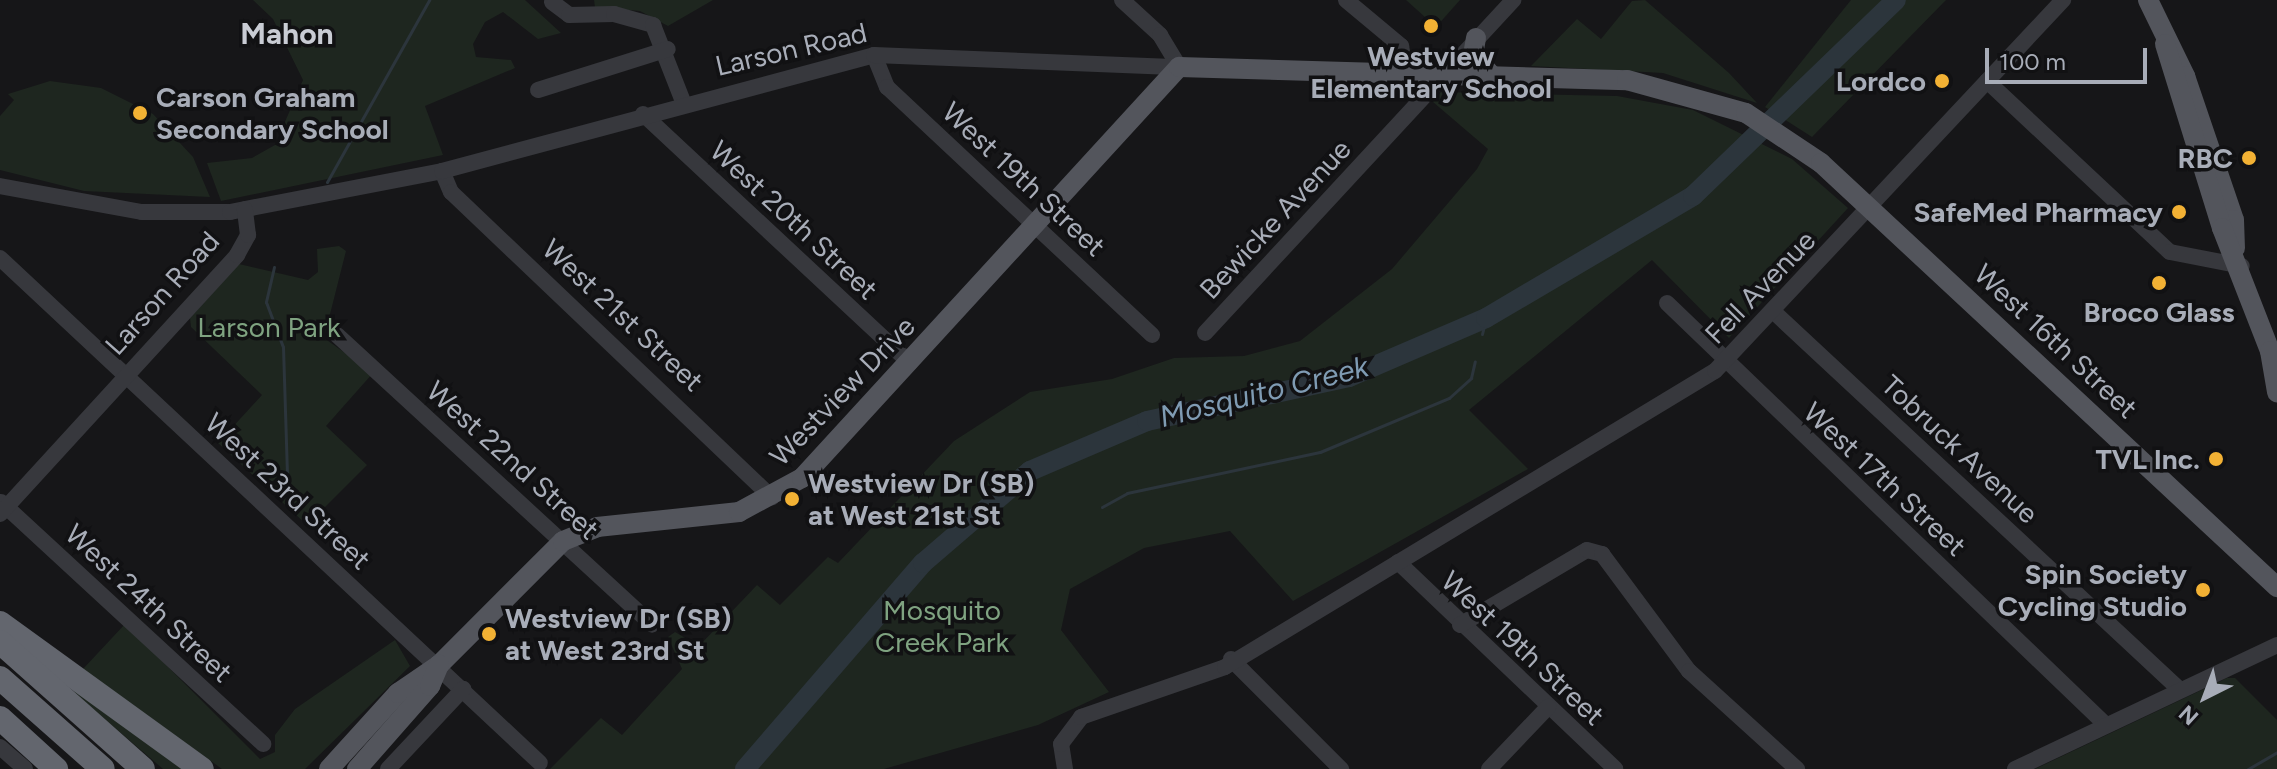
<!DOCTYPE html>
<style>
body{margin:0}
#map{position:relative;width:2277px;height:769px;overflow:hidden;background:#161618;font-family:Figtree,sans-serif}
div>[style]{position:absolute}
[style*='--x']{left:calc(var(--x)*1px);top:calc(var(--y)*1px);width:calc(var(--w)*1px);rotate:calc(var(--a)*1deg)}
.green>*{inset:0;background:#1e261f}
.stream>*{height:3px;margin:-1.5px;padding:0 1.5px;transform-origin:1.5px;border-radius:1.5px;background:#2c353c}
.river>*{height:20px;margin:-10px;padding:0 10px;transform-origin:10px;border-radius:10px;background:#2c353c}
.minor>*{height:16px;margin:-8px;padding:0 8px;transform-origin:8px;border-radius:8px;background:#37383d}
.major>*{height:20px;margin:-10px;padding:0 10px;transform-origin:10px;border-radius:10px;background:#53555c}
.highway>*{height:24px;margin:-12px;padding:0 12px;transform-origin:12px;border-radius:12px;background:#63666e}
.dots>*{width:22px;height:22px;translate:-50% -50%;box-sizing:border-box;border:4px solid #111113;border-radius:50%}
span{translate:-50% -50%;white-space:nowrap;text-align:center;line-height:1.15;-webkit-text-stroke:7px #111113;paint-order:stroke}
.street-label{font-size:28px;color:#a8adb8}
.poi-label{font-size:28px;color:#a8adb8;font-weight:700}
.right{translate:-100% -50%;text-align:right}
.left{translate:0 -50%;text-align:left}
.park-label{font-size:28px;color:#7fa381}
.neighbourhood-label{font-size:30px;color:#c9ccd4;font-weight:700}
.water-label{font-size:30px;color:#7f9bb3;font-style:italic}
.north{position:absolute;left:2165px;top:657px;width:80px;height:80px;-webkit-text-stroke:6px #111113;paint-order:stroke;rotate:222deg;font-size:22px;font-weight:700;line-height:32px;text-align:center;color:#a8adb8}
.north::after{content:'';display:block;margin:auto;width:28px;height:36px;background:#a8adb8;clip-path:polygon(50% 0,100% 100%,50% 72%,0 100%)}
.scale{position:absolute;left:1985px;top:48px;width:162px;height:36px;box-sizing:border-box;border:4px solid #a8adb8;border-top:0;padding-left:10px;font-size:24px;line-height:28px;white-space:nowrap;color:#a8adb8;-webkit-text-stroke:6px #111113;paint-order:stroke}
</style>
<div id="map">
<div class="green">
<div style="clip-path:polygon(253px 0,525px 0,561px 33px,538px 39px,503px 12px,485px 22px,473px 44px,476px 57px,511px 60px,515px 68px,425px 106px,443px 155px,221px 201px,207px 163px,252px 158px,275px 145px,303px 80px,273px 19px)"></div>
<div style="clip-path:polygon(594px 0,713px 0,668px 26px,640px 11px,595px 7px)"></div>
<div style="clip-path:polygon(1406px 0,1460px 0,1436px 27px)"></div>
<div style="clip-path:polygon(1645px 0,1729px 73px,1757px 103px,1663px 73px,1531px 66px,1577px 19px,1601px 39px,1632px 1px)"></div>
<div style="clip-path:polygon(1851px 0,1946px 0,1812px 137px,1765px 107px)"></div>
<div style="clip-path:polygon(50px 81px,101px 88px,153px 114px,193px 157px,210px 197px,84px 191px,0 170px,0 116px,14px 100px,8px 94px)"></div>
<div style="clip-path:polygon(1441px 92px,1617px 96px,1693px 110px,1792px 159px,1848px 208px,1729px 338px,1652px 260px,1469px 410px,1528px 469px,1293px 601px,1230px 531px,1144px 548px,1070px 589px,1061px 630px,1109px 692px,1038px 725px,884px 769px,550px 769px,601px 718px,622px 735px,682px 669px,668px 637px,675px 632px,699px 646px,757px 585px,780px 605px,828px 557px,838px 563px,954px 441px,1030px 392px,1112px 379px,1174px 358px,1244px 356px,1300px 341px,1392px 269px,1477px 169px,1488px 149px,1433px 102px)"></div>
<div style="clip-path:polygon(339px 246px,346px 251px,324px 338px,373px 373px,326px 426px,367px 465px,307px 525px,218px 443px,262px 395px,191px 327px,190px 318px,239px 264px,308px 280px,318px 272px,317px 249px)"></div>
<div style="clip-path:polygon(125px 624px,260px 759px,275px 752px,275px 735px,295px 709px,395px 640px,410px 666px,305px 769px,222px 769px,83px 669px)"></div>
<div style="clip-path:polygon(2227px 678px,2235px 678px,2277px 720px,2277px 769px,2035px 769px)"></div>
<div style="clip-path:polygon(77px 688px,182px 769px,163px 769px,73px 692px)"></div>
</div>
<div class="stream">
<div style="--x:327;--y:182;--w:209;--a:-60.7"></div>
<div style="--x:274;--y:267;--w:36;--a:103"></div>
<div style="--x:266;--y:302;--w:48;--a:69.3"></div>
<div style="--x:283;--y:347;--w:159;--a:88.2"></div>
<div style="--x:1482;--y:334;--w:16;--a:-76"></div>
<div style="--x:1102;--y:507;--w:29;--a:-29"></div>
<div style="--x:1127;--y:493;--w:197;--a:-12"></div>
<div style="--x:1320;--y:452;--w:140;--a:-22.7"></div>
<div style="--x:1449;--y:398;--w:30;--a:-42"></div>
<div style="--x:1471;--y:378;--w:17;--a:-77"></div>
<div style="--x:2248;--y:769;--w:34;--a:-30"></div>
</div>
<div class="river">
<div style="--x:745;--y:769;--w:272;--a:-49.2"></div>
<div style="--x:923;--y:563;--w:141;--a:-40.7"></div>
<div style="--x:1030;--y:471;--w:127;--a:-23.1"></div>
<div style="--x:1147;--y:421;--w:207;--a:-12.3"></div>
<div style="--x:1349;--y:377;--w:149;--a:-23.3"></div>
<div style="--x:1486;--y:318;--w:240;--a:-30.5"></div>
<div style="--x:1693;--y:196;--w:282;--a:-44"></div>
</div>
<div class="minor">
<div style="--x:1122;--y:0;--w:52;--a:42.6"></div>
<div style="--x:1160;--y:35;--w:37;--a:59"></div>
<div style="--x:1346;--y:0;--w:72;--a:39.9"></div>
<div style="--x:1401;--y:46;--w:28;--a:80"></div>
<div style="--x:552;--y:2;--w:21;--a:37"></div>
<div style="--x:569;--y:15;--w:45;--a:-1.3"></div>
<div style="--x:614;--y:14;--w:41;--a:15.8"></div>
<div style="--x:653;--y:25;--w:85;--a:68.6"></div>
<div style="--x:874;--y:55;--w:35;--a:68"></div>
<div style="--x:887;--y:87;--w:363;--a:43.1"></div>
<div style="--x:1987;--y:81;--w:250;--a:43.1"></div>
<div style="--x:2170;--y:252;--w:73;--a:11"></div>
<div style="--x:538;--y:90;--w:136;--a:-17.5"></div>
<div style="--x:643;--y:114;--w:365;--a:43"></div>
<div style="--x:442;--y:171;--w:23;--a:67"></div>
<div style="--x:451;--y:192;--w:443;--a:43.6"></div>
<div style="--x:0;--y:186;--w:144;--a:10.4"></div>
<div style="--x:142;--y:212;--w:88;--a:0"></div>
<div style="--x:230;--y:212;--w:216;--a:-10.9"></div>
<div style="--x:442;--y:171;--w:447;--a:-15"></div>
<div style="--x:874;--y:55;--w:305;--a:2.3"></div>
<div style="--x:0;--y:258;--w:739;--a:43.08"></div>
<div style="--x:1667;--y:303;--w:609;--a:43.87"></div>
<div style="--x:1774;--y:312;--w:555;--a:42.95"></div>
<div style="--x:1205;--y:333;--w:454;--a:-47.2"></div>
<div style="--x:337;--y:335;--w:428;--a:42.6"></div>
<div style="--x:1;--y:502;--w:357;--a:42.7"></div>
<div style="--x:0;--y:514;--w:351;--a:-47.5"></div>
<div style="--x:237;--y:255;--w:23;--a:-61"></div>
<div style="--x:248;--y:235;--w:26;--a:-97"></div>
<div style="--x:1398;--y:562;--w:300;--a:43.6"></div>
<div style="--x:1460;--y:625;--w:147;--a:-30.6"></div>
<div style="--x:1587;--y:550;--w:16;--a:15"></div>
<div style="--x:1602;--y:554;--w:146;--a:53.4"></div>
<div style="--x:1689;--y:671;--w:146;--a:42.2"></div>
<div style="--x:1231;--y:659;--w:156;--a:45"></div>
<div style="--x:0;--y:747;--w:33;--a:41"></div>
<div style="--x:388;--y:769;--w:110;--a:-46.8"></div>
<div style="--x:1065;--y:769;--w:25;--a:-99"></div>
<div style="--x:1061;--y:744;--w:34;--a:-53"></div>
<div style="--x:1081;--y:717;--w:152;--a:-19.1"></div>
<div style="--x:1225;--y:667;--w:572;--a:-31.14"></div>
<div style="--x:1715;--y:371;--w:509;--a:-46.83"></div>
<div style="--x:1489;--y:769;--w:86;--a:-46.4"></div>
<div style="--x:2015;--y:769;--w:290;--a:-25.3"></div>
</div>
<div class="major">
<div style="--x:2148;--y:0;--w:85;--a:64"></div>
<div style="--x:2185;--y:76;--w:152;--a:71.2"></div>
<div style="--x:2234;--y:220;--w:28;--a:88"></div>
<div style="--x:1476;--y:38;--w:17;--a:100"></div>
<div style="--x:1473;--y:55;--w:30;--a:48"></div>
<div style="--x:2165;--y:44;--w:193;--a:72.8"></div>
<div style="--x:2222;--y:228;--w:132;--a:68.7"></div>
<div style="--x:2270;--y:351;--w:42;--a:80.3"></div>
<div style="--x:329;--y:769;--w:103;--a:-47.8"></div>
<div style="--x:398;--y:693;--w:50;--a:-34.3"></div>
<div style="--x:439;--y:665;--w:175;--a:-45"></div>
<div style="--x:563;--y:541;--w:37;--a:-22"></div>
<div style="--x:597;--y:527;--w:143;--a:-6"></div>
<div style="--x:739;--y:512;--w:72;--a:-28.4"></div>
<div style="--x:802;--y:478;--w:558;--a:-47.47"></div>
<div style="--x:1179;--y:67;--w:448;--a:1.7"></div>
<div style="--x:1627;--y:80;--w:123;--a:15.5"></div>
<div style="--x:1746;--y:113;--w:90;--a:33.7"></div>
<div style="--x:1821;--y:163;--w:623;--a:42.92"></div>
<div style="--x:357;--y:769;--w:111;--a:-48.7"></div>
<div style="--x:430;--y:686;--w:23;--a:-67"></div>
</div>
<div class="highway">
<div style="--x:0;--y:623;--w:249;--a:35.9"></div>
<div style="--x:0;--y:642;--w:191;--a:41.6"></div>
<div style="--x:0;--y:678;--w:137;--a:41.5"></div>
<div style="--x:0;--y:718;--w:76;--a:42.3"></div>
</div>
<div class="dots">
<div style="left:1431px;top:26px;background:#f2b134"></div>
<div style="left:1942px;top:81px;background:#f2b134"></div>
<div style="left:140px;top:113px;background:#f2b134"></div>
<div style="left:2249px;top:158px;background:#f2b134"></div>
<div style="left:2179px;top:212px;background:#f2b134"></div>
<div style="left:2159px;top:283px;background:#f2b134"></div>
<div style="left:2216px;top:459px;background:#f2b134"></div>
<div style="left:792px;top:499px;background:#f2b134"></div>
<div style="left:2203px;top:590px;background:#f2b134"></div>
<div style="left:489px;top:634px;background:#f2b134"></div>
</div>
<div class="street-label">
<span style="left:791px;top:49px;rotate:-13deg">Larson Road</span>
<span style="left:1024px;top:179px;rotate:43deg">West 19th Street</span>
<span style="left:1275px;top:219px;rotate:-47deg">Bewicke Avenue</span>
<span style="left:794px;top:220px;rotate:43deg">West 20th Street</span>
<span style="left:1760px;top:287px;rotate:-46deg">Fell Avenue</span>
<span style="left:162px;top:293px;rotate:-48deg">Larson Road</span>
<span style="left:623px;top:315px;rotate:43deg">West 21st Street</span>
<span style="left:2056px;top:341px;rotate:43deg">West 16th Street</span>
<span style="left:842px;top:391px;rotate:-46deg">Westview Drive</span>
<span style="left:1960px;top:449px;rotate:43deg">Tobruck Avenue</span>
<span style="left:513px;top:460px;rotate:42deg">West 22nd Street</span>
<span style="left:1885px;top:479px;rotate:43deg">West 17th Street</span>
<span style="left:288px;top:491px;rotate:43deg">West 23rd Street</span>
<span style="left:149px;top:603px;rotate:43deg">West 24th Street</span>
<span style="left:1523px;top:648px;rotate:43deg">West 19th Street</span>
</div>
<div class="poi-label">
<span style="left:1431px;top:72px">Westview<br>Elementary School</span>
<span class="right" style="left:1926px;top:81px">Lordco</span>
<span class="left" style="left:156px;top:113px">Carson Graham<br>Secondary School</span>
<span class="right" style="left:2233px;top:158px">RBC</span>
<span class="right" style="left:2163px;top:212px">SafeMed Pharmacy</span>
<span style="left:2159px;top:312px">Broco Glass</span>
<span class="right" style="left:2200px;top:459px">TVL Inc.</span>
<span class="left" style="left:808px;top:499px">Westview Dr (SB)<br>at West 21st St</span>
<span class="right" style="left:2187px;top:590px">Spin Society<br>Cycling Studio</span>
<span class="left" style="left:505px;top:634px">Westview Dr (SB)<br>at West 23rd St</span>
</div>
<div class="park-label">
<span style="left:269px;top:327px">Larson Park</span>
<span style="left:942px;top:626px">Mosquito<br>Creek Park</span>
</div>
<div class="neighbourhood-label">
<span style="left:287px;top:34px">Mahon</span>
</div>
<div class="water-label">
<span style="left:1264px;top:392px;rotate:-14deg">Mosquito Creek</span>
</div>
<div class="north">N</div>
<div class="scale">100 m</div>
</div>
